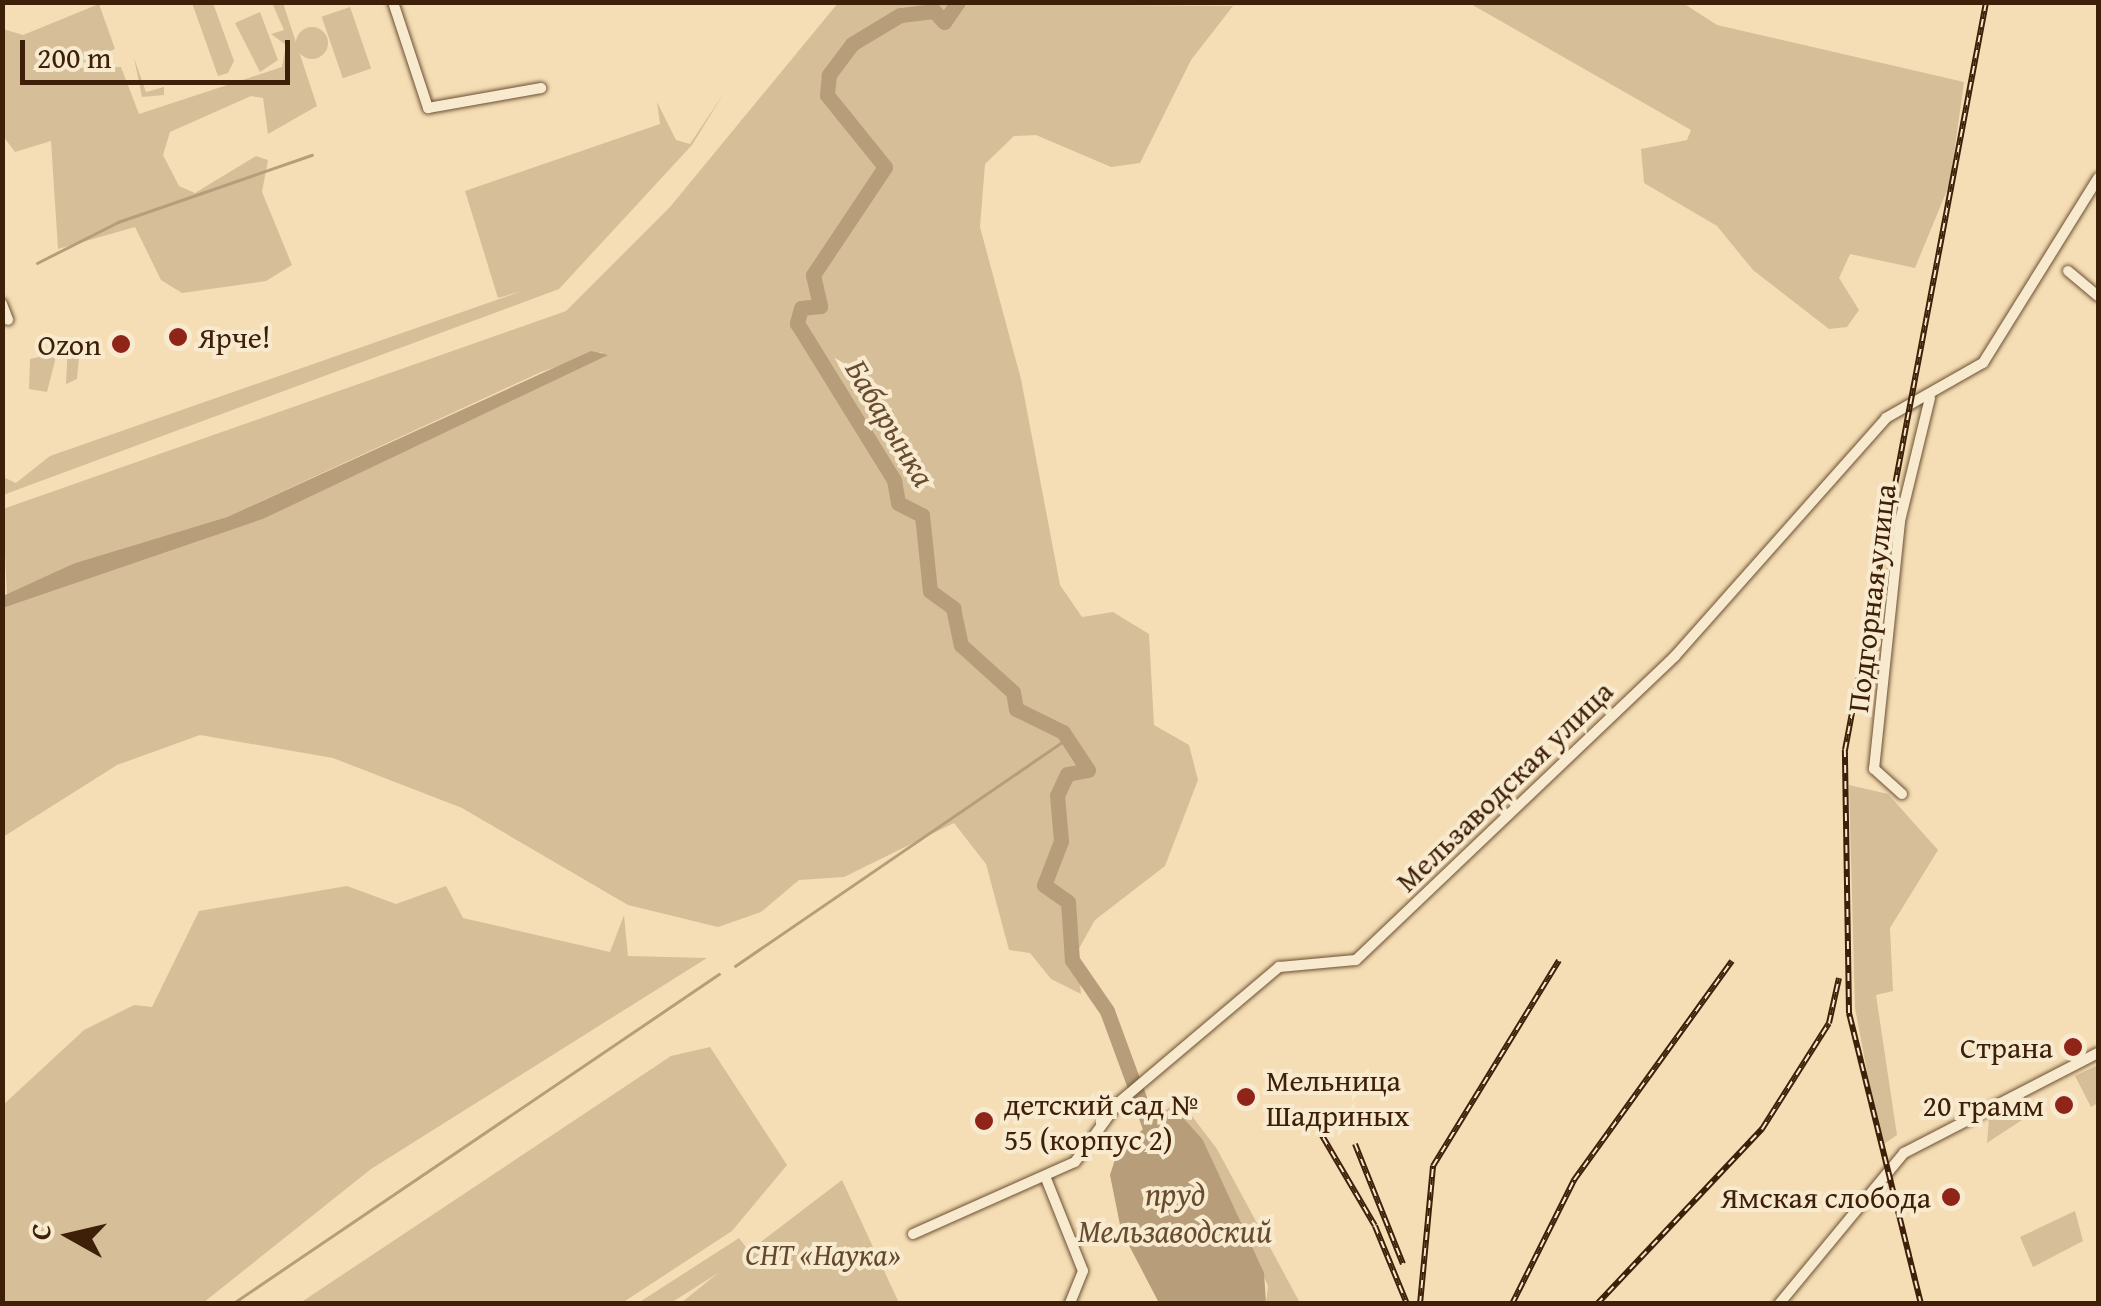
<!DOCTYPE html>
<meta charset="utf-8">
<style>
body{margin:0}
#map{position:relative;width:2101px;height:1306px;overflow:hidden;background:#f5deb5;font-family:"Gentium Book Plus",serif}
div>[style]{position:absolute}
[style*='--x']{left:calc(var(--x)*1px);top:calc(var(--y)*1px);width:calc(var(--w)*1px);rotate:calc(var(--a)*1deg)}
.green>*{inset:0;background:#d6be98;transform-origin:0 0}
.round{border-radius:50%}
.water>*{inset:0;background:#b79d7a}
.stream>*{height:2.5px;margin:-1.25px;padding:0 1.25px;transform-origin:1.25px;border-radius:1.25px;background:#b79d7a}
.river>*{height:15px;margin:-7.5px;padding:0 7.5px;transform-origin:7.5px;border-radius:7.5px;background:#b79d7a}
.roads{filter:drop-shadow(0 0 2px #6c5033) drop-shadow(0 0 2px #6c5033)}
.minor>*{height:10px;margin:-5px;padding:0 5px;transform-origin:5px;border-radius:5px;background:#f8eacf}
.rail>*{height:6px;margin-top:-3px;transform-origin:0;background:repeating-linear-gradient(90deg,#f8eacf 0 8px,#3e2008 0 16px);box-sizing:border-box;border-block:2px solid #3e2008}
.dots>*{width:28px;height:28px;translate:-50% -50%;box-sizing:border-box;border:5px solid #f8eacf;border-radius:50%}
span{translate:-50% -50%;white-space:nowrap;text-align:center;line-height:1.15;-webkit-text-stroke:8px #f8eacf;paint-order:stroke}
.poi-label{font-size:30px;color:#3e2008}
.left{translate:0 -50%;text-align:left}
.right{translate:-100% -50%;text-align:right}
.street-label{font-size:30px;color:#3e2008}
.park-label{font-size:30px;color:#64482c;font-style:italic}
.water-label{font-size:32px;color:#684c30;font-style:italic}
.frame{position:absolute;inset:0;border:5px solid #3e2008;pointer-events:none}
.north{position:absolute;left:20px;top:1186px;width:100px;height:100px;-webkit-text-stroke:8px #f8eacf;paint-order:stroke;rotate:278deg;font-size:28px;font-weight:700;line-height:40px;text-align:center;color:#3e2008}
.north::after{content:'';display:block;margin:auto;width:35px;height:45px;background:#3e2008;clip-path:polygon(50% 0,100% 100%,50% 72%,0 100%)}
.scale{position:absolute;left:20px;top:40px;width:270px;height:45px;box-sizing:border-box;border:5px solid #3e2008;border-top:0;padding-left:12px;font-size:30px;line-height:35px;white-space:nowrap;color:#3e2008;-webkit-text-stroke:8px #f8eacf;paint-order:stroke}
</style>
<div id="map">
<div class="green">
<div style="clip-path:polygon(192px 3px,213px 3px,234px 61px,228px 73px,218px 76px)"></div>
<div style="clip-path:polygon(272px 3px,283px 3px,317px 106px,268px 134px,263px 98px,251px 96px,170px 132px,163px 155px,179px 186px,195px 193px,256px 156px,268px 160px,262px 192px,292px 265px,266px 281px,182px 293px,161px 280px,135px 227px,58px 249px,51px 141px,15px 152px,3px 136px,3px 29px,23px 35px,99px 4px,115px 49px,71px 68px,121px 67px,139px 114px,282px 67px,286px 45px,271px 34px,284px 30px)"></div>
<div style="clip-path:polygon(838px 3px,1233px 6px,1191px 60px,1140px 163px,1111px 167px,1036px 135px,1014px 136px,985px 164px,980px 227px,1021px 379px,1060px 585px,1082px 617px,1113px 612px,1149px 634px,1154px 725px,1189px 745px,1198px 780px,1165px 866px,1095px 920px,1077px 952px,1081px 994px,1051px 979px,1030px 953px,1009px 950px,986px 864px,954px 823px,844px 877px,799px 880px,761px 912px,718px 927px,628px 905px,462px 808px,333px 758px,200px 735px,117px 765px,3px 837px,3px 608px,263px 519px,605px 351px,541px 372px,227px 517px,75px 563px,7px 597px,3px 509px,566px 311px,670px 207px)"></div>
<div style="clip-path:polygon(1469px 3px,1683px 3px,1717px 25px,1964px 82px,1950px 183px,1915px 268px,1850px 254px,1839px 278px,1859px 310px,1847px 327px,1829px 329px,1753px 270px,1717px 226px,1644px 183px,1641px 149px,1687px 140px,1691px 130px)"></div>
<div style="left:350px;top:7px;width:65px;height:30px;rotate:71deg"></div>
<div style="clip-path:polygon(260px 12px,278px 60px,260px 72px,235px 23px)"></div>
<div class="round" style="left:296px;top:27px;width:32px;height:32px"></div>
<div style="clip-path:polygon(134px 58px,146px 92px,164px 87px,164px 95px,142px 97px)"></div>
<div style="clip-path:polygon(724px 93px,692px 145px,559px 289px,3px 495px,3px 477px,16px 483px,50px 456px,522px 291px,498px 298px,465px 191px,660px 124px,657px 102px,676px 140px,690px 144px)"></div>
<div style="clip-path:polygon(68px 343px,80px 345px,77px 379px,66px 384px)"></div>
<div style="clip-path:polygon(57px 353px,47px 392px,29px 389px,30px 359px)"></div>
<div style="clip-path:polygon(1849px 785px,1888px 794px,1938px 850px,1890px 928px,1893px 991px,1876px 995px,1897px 1135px,1881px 1146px,1855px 1008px)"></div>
<div style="clip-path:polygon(347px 886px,396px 904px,446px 886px,463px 918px,610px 952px,624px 915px,628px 956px,707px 958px,371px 1169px,203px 1303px,3px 1303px,3px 1105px,84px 1030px,134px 1005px,152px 1007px,199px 911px)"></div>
<div style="clip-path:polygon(710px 1047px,787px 1165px,732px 1231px,622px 1303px,300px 1303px,671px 1056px)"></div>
<div style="clip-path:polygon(2098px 1065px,2098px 1103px,2091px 1107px,2075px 1076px)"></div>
<div style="clip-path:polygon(1179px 1099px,1217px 1149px,1300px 1303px,1266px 1303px,1268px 1286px,1203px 1140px,1166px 1110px)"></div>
<div style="clip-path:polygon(2026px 1101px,2031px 1114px,1987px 1143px,1989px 1119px)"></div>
<div style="clip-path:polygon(842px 1180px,899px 1303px,681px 1303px,718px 1273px,671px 1303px,638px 1303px,739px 1238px,749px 1251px)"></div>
<div style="clip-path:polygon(2075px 1211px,2083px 1241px,2033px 1267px,2020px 1237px)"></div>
</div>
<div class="water">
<div style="clip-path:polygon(591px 351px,608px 355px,263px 519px,3px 608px,3px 596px,75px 563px,227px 517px)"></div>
<div style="clip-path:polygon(1164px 1110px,1177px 1111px,1203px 1140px,1264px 1273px,1266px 1303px,1159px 1303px,1121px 1230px,1110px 1175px,1117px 1153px)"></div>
</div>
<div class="stream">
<div style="--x:37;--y:263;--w:91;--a:-26.8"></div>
<div style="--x:118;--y:222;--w:205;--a:-19.1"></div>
<div style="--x:735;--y:966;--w:401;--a:-34.4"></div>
<div style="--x:232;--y:1304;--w:588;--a:-34.12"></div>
</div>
<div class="river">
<div style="--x:958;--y:2;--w:24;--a:125"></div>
<div style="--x:944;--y:22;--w:15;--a:-132"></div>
<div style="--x:934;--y:11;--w:34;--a:173"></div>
<div style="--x:900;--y:15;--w:56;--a:148.9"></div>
<div style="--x:852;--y:44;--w:39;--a:127"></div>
<div style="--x:829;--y:75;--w:20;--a:96"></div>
<div style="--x:827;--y:95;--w:92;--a:51.1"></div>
<div style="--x:885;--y:167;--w:130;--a:123.7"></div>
<div style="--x:813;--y:275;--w:32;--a:77"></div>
<div style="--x:820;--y:306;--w:19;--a:174"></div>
<div style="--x:801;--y:308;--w:16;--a:105"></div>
<div style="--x:797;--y:323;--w:185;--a:58.3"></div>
<div style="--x:894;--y:480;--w:23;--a:80"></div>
<div style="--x:898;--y:503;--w:27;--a:27"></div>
<div style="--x:922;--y:515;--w:76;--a:84"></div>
<div style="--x:930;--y:591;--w:29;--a:36"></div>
<div style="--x:953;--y:608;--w:38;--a:78"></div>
<div style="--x:961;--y:645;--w:70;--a:42.1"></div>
<div style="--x:1013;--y:692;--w:17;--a:80"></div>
<div style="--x:1016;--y:709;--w:52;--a:26.1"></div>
<div style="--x:1063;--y:732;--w:45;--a:56.7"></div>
<div style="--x:1088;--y:770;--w:21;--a:169"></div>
<div style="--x:1067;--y:774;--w:23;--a:115"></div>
<div style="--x:1057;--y:795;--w:46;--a:85"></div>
<div style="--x:1061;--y:841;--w:47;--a:111.1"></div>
<div style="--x:1044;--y:885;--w:29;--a:35"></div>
<div style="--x:1068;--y:902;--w:58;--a:86.1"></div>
<div style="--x:1072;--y:960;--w:62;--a:55.5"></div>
<div style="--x:1107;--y:1011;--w:142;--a:69.8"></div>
</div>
<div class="roads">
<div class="minor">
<div style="--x:393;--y:2;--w:112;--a:71.7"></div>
<div style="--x:428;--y:108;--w:115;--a:-10"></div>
<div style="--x:2068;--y:271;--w:39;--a:40"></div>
<div style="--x:2;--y:304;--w:17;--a:69"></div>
<div style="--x:1902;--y:794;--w:38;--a:-138"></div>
<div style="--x:1874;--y:769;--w:249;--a:-84"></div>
<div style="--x:1900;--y:521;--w:127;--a:-76.3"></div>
<div style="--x:1045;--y:1176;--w:102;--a:68.2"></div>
<div style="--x:1083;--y:1271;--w:35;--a:112"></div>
<div style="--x:913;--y:1234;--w:177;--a:-24"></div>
<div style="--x:1075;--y:1162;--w:73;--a:-53.9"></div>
<div style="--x:1118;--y:1103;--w:211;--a:-40.2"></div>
<div style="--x:1279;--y:967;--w:77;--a:-5.2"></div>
<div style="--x:1356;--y:960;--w:441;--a:-43.6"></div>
<div style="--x:1675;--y:656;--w:318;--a:-48.4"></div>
<div style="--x:1886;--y:418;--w:112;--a:-29.6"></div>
<div style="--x:1983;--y:363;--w:218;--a:-58.1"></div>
<div style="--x:1779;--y:1304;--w:196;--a:-50.4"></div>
<div style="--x:1904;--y:1153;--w:218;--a:-27.3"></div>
</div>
</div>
<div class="rail">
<div style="--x:1307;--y:1110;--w:134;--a:59.6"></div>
<div style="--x:1375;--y:1226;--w:84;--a:67.7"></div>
<div style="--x:1355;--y:1144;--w:129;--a:68.2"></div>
<div style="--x:1420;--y:1304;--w:139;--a:-84.6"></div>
<div style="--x:1433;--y:1166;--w:241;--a:-58.5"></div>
<div style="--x:1512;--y:1304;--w:139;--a:-63.4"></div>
<div style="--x:1574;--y:1180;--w:270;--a:-54.2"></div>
<div style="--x:1597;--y:1304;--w:241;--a:-46.7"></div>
<div style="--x:1762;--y:1129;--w:125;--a:-57.7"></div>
<div style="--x:1829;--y:1023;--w:46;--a:-77.5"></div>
<div style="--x:1921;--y:1304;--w:300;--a:-103.9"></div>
<div style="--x:1849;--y:1013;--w:263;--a:-90.9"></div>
<div style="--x:1845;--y:750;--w:761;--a:-79.32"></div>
</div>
<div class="dots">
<div style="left:178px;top:337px;background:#8f2418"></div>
<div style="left:121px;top:344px;background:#8f2418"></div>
<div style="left:2073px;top:1047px;background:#8f2418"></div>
<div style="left:1246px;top:1097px;background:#8f2418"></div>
<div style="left:2064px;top:1105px;background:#8f2418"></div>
<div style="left:984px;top:1121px;background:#8f2418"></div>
<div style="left:1951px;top:1197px;background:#8f2418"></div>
</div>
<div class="poi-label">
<span class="left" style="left:198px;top:337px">Ярче!</span>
<span class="right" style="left:101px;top:344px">Ozon</span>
<span class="right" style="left:2053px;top:1047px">Страна</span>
<span class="left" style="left:1266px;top:1097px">Мельница<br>Шадриных</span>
<span class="left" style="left:1004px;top:1121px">детский сад №<br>55 (корпус 2)</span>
<span class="right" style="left:2044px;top:1105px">20 грамм</span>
<span class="right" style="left:1931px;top:1197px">Ямская слобода</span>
</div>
<div class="street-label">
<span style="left:1871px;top:598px;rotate:-83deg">Подгорная улица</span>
<span style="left:1504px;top:786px;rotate:-44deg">Мельзаводская улица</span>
</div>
<div class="park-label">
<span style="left:823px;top:1254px">СНТ «Наука»</span>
</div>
<div class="water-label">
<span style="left:890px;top:423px;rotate:59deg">Бабарынка</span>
<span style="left:1175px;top:1213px">пруд<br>Мельзаводский</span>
</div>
<div class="frame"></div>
<div class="north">С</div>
<div class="scale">200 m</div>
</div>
